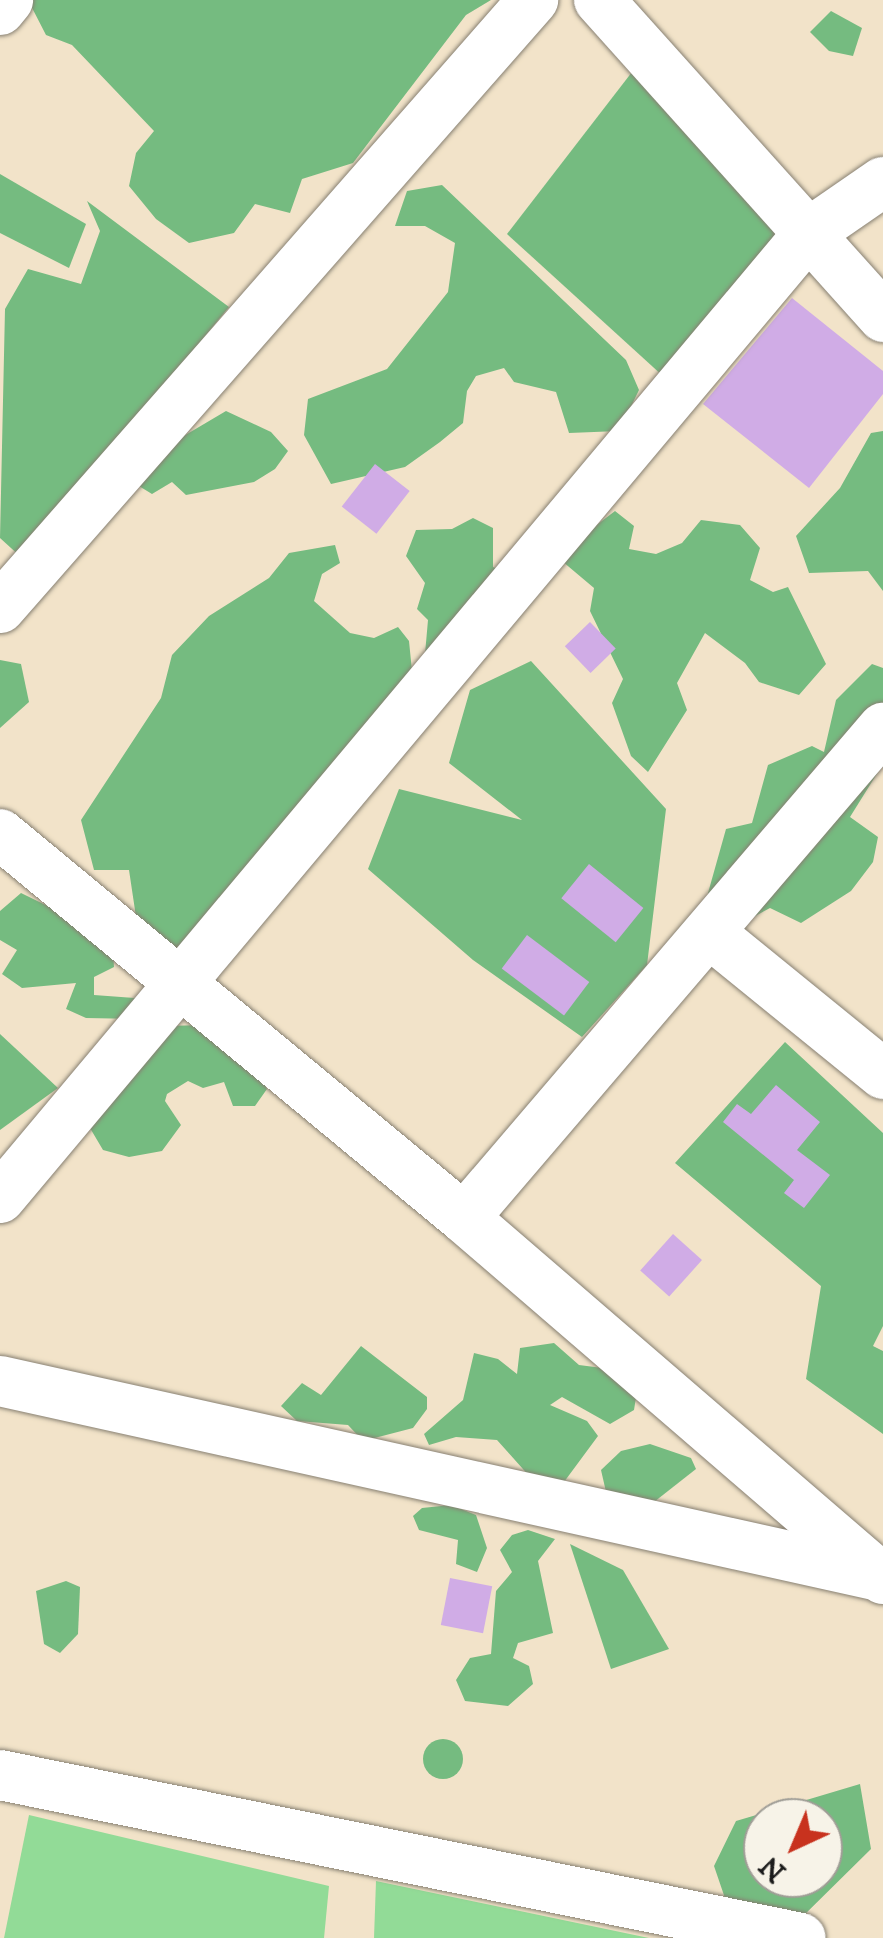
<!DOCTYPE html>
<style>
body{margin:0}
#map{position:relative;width:883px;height:1938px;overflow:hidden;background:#f2e3c9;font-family:"IM FELL DW Pica",serif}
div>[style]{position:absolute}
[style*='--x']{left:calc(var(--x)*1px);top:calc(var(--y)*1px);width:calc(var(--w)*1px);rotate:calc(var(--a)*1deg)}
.green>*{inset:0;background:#92db97}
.forest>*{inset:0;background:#75bb80}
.round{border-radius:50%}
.building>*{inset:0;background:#d0ace6;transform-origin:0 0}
.roads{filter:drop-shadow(0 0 2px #878072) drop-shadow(0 0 2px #878072)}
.minor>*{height:50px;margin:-25px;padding:0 25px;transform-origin:25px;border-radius:25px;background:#fff}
span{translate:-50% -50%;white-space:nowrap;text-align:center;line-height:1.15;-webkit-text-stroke:8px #f7f3e8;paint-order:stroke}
.north{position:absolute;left:743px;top:1798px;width:100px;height:100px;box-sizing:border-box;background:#f7f3e8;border:2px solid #9f9d96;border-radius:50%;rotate:224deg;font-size:28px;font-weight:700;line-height:40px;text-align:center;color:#1c1c1c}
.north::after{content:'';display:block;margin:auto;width:35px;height:45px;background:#c8321e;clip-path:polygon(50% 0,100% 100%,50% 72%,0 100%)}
</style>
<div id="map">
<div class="green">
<div style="clip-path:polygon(29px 1815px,329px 1886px,324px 1938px,4px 1938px)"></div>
<div style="clip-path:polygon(376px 1881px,649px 1938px,374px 1938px)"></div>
</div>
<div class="forest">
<div style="clip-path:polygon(28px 0,491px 0,466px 15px,353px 163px,302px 179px,290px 213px,255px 204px,234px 233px,189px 243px,156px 219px,129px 186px,136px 153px,154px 131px,72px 45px,46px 35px)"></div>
<div style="clip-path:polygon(831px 11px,862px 28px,853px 56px,829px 51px,810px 32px)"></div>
<div style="clip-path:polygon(632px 72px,785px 232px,664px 377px,507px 234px)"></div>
<div style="clip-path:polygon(0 174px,86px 224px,69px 268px,0 233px)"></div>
<div style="clip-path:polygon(442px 185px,626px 360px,639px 390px,619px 431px,569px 433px,556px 392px,514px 382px,504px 368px,476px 376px,467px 391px,463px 423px,440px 442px,405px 467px,331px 484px,304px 435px,308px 399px,387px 369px,448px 292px,455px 243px,425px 226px,395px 226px,407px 191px)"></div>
<div style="clip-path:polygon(87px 201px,229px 307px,22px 558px,0 538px,5px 309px,28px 269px,81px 284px,100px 231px)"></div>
<div style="clip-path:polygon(226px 411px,271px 432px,288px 451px,275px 469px,254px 482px,186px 495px,172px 482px,152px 494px,134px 483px,182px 437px)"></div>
<div style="clip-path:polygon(883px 431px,883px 591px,868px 571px,809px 573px,796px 536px,840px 488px,871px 433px)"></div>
<div style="clip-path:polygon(615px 511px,634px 526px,629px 549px,656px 554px,682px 543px,701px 520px,740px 525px,760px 548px,750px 580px,773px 592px,788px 587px,826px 664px,799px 695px,759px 682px,745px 663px,705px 633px,677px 683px,687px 710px,648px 772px,631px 756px,612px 703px,623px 679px,590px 611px,594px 588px,556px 556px)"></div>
<div style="clip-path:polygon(473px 518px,493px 528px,493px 567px,510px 574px,425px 654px,428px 620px,417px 609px,425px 583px,406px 556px,416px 530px,452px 529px)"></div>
<div style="clip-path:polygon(335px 545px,340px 563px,322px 574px,314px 601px,350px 633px,374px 638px,398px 627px,409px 641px,412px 671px,176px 965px,139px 937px,129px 870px,94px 870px,81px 820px,161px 698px,172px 655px,209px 616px,269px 578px,289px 553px)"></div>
<div style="clip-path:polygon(0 660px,21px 664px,29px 702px,0 728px)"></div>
<div style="clip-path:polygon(531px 661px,666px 809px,647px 965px,582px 1037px,473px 960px,368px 869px,399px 789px,522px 820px,449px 763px,470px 690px)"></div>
<div style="clip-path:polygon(872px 664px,883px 668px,883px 764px,850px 817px,878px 837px,873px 862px,851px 891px,801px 923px,770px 908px,748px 920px,708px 893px,726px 829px,752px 823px,768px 765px,812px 746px,824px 752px,836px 700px)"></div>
<div style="clip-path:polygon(21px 893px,64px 914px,113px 952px,114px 967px,94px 977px,94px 995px,148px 999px,139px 1019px,86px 1018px,66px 1009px,76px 983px,22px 988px,2px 974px,17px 950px,0 940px,0 911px)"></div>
<div style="clip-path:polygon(206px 1025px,248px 1056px,267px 1089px,255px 1106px,233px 1106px,224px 1082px,203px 1088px,188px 1081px,167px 1094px,165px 1101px,181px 1125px,162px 1151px,129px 1157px,103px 1150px,90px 1128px,164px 1026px)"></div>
<div style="clip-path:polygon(0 1034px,58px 1088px,0 1130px)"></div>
<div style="clip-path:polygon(785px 1042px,883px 1133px,883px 1326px,873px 1346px,883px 1351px,883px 1434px,806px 1379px,821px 1286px,675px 1163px)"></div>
<div style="clip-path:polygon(554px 1343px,579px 1365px,626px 1371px,638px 1385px,634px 1410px,610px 1424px,562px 1397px,550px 1405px,587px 1421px,598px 1436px,564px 1482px,539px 1487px,497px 1440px,456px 1437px,429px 1445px,424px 1434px,463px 1400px,474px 1353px,498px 1359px,517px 1374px,520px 1348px)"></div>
<div style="clip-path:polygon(361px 1346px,427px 1397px,427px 1409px,413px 1428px,363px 1441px,348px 1425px,297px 1421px,281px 1406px,302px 1383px,321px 1395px)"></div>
<div style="clip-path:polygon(650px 1444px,691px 1458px,696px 1469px,654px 1502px,609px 1505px,601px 1470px,621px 1451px)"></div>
<div style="clip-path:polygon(451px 1505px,476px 1515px,487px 1548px,477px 1572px,456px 1564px,458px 1540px,419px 1530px,413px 1516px,422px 1508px)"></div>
<div style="clip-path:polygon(528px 1530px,555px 1539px,538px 1561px,553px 1633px,518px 1643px,513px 1658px,529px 1666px,533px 1684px,508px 1706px,465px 1701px,456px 1680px,470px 1658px,491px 1654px,496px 1591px,512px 1572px,500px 1550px,512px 1535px)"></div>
<div style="clip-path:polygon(570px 1544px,623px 1570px,669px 1649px,611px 1669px)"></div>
<div style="clip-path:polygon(66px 1581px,80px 1587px,78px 1634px,60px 1653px,44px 1644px,36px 1591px)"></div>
<div class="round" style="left:423px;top:1739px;width:40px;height:40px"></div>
<div style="clip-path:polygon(evenodd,860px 1784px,871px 1849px,795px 1924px,728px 1907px,714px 1866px,736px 1821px,860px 1784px,763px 1818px,823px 1818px,823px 1878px,763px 1878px,763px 1818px)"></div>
</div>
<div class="building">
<div style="clip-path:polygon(792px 298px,883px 371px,883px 394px,809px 488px,703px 404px)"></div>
<div style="left:375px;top:464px;width:44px;height:54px;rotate:38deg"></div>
<div style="left:590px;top:622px;width:37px;height:35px;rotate:46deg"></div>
<div style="left:589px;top:864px;width:70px;height:44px;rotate:39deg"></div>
<div style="left:527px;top:935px;width:78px;height:42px;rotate:37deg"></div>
<div style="clip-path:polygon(776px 1085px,820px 1122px,797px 1150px,830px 1175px,804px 1208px,784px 1193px,794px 1180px,723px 1122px,737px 1104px,751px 1114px)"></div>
<div style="left:673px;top:1234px;width:39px;height:49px;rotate:42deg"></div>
<div style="left:450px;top:1578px;width:43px;height:48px;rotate:11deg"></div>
</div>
<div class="roads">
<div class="minor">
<div style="--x:599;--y:0;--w:426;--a:48.1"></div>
<div style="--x:0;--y:10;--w:13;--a:-51"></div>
<div style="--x:0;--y:608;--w:809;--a:-48.76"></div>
<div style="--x:0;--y:834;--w:602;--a:39.61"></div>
<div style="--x:464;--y:1218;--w:553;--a:40.75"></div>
<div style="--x:711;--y:934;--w:222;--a:39.1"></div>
<div style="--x:0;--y:1198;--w:1259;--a:-50.03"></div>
<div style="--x:809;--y:233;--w:90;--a:-34.6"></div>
<div style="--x:464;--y:1218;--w:645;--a:-49.47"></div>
<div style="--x:0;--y:1381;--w:895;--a:12.51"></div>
<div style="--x:0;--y:1775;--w:817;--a:11.5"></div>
</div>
</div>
<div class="north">N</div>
</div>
